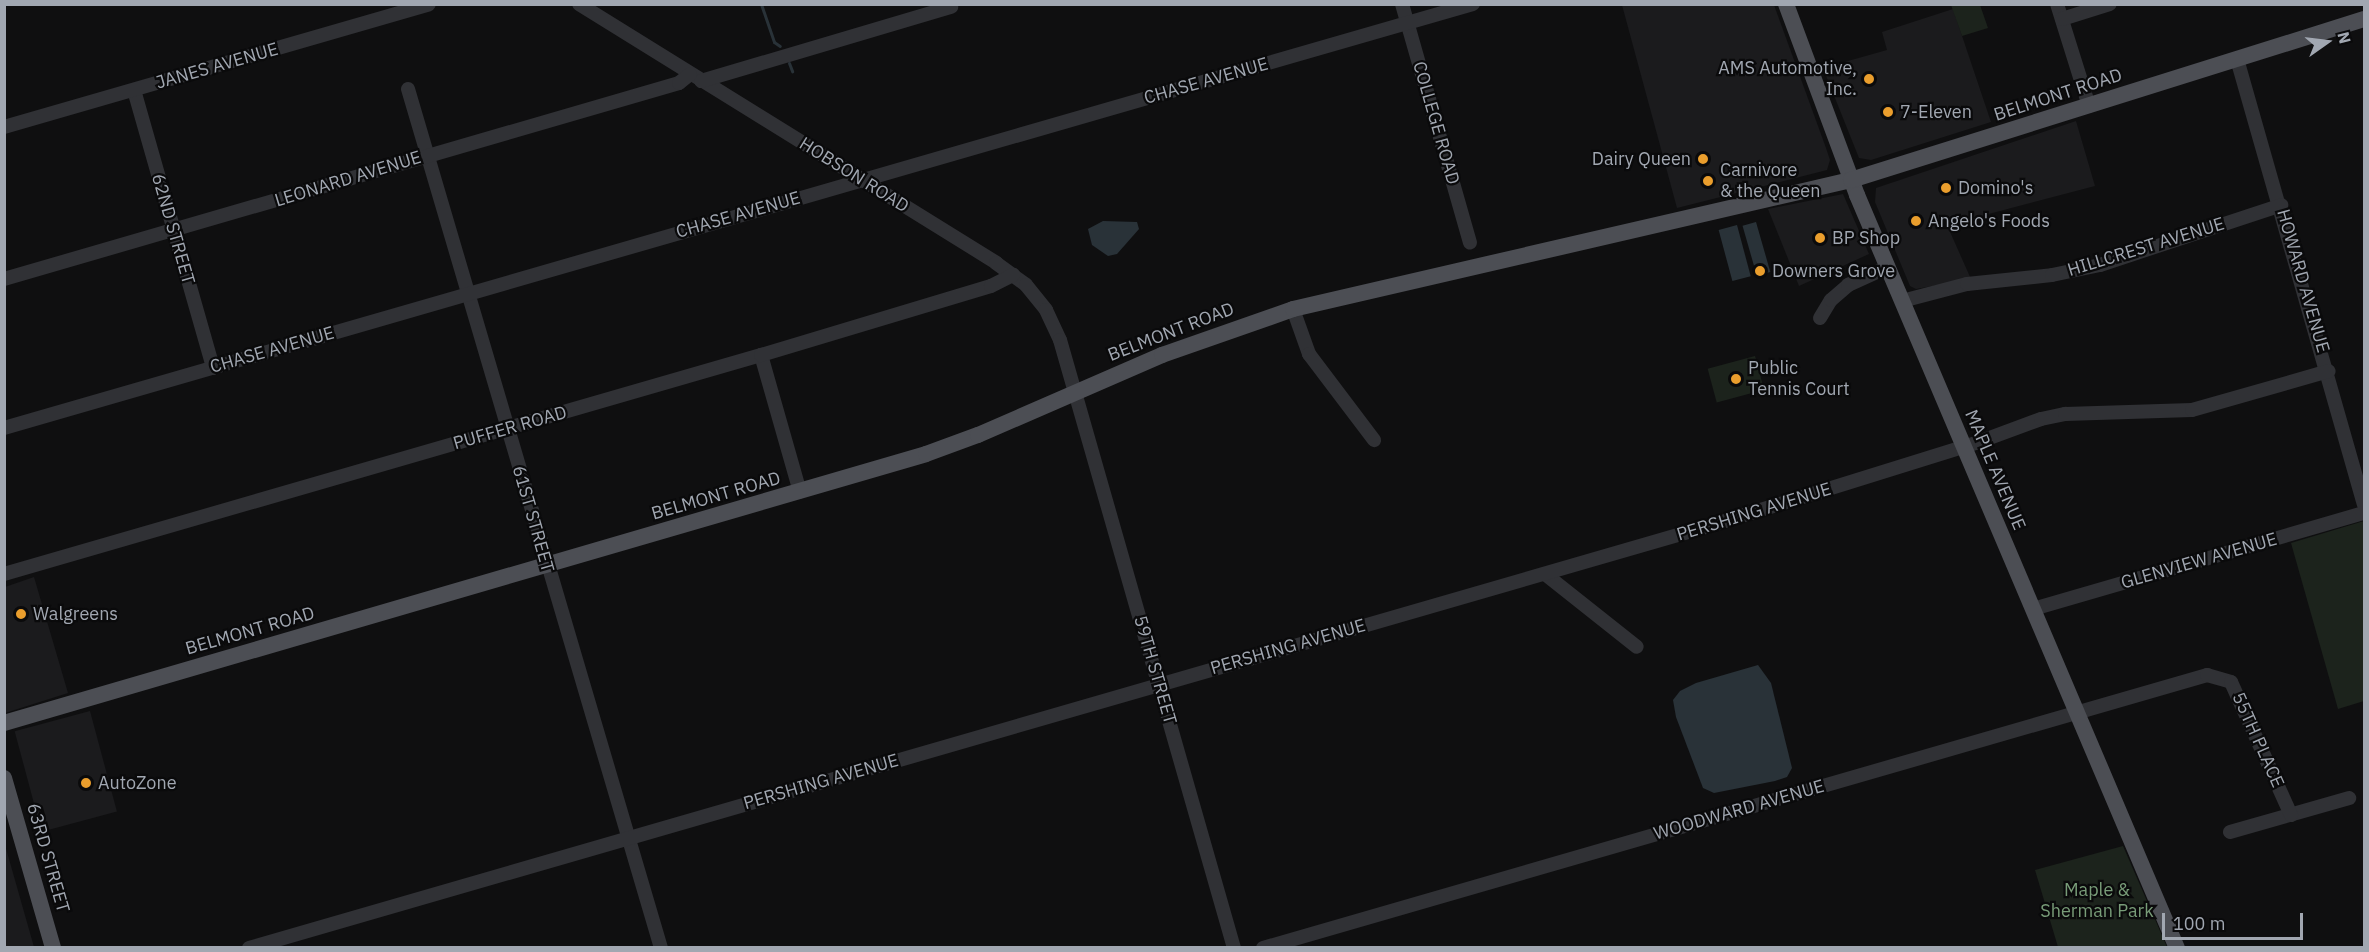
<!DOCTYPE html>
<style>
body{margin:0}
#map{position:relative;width:2369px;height:952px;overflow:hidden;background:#0f0f10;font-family:"IBM Plex Sans",sans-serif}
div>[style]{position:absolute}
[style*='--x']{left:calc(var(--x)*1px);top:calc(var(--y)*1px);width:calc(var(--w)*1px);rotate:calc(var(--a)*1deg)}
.built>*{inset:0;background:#1b1b1d;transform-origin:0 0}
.green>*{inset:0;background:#1c231c;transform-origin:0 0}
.water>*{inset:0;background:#293238;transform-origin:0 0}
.stream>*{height:3px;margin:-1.5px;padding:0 1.5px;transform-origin:1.5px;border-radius:1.5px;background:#293238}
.minor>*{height:14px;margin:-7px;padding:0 7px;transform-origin:7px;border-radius:7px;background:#303135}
.major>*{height:16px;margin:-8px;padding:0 8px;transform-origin:8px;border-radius:8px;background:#4c4e54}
.dots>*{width:16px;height:16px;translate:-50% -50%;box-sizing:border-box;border:3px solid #0a0a0b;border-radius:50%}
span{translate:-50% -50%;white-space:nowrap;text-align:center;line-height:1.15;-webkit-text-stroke:4.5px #0a0a0b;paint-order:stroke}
.street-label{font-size:18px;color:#a1a7b1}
.poi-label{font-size:18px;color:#a1a7b1}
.right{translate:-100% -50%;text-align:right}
.left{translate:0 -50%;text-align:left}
.park-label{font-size:18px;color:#789c78}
.frame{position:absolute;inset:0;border:6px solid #a1a7b1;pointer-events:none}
.north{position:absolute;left:2297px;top:12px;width:60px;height:60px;-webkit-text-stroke:4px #0a0a0b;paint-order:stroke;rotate:76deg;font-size:16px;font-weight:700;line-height:24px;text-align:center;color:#a1a7b1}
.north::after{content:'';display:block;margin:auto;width:21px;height:27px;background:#a1a7b1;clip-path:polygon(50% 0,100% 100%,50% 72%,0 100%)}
.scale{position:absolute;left:2162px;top:913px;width:141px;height:27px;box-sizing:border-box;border:3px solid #a1a7b1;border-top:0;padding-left:8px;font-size:18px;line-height:21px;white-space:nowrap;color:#a1a7b1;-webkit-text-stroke:4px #0a0a0b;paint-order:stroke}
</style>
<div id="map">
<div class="built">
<div style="clip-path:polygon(1622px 5px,1774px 5px,1826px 148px,1830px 160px,1827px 170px,1677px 208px)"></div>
<div style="clip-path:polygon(1953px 9px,1991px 122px,1871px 160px,1859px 158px,1823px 68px,1887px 50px,1882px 32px)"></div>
<div style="clip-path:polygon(2076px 121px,2095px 186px,1947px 225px,1971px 279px,1916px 289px,1910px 286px,1875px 202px,1876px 188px)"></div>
<div style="clip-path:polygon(1843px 194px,1869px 254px,1799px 286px,1768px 209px)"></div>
<div style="clip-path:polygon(34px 577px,68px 693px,5px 713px,5px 587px)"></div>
<div style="left:90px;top:711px;width:104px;height:78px;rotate:75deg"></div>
<div style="clip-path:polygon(5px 845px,34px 947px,5px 947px)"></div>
</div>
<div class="green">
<div style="clip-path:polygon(1951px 5px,1980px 5px,1988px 28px,1962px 36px)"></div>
<div style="left:1755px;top:356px;width:35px;height:49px;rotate:75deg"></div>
<div style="clip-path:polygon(2364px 521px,2364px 701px,2338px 709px,2291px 543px)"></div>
<div style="clip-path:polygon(2123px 846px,2167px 947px,2058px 947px,2035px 870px)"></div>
</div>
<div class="water">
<div style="clip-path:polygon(1103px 221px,1137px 222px,1139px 229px,1117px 254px,1108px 256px,1092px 245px,1088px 229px)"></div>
<div style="left:1756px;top:222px;width:52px;height:14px;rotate:74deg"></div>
<div style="left:1737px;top:225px;width:53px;height:19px;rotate:75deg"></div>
<div style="clip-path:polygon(1758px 665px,1771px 683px,1792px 768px,1787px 777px,1775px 781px,1714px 793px,1703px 788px,1676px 717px,1673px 700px,1680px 691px,1696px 683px)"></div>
</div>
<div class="stream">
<div style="--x:761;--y:4;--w:40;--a:71.1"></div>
<div style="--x:774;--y:42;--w:7;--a:34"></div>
<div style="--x:789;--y:63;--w:9;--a:69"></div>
</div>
<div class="minor">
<div style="--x:579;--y:4;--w:491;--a:31.8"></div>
<div style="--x:996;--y:263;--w:37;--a:36"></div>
<div style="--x:1026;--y:285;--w:32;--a:51"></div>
<div style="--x:1046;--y:310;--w:33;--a:65"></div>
<div style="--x:1060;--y:340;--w:632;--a:74.03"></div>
<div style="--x:1402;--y:4;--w:248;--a:74.1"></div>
<div style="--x:2057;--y:4;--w:107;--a:72.6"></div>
<div style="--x:2062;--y:19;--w:50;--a:-17.4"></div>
<div style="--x:2237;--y:59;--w:463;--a:74.1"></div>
<div style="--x:701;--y:81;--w:261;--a:-16.5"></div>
<div style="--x:408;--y:89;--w:895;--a:73.59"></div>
<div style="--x:134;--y:90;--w:289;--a:74.1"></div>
<div style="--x:4;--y:127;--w:442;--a:-16.1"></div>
<div style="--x:4;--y:279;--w:703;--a:-16.19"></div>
<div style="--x:679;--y:83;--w:14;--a:-39"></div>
<div style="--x:1902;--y:301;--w:67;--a:-14.7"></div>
<div style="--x:1967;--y:284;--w:85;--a:-6"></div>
<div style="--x:2052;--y:275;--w:49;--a:-11.8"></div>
<div style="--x:2100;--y:265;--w:191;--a:-18.3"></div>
<div style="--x:1293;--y:309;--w:48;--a:70.4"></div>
<div style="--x:1309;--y:354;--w:108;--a:52.9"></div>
<div style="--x:1820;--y:318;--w:21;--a:-59"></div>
<div style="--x:1831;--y:300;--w:23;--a:-41"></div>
<div style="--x:1848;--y:285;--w:44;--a:-24.2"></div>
<div style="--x:761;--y:355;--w:142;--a:74.1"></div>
<div style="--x:4;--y:428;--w:1529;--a:-16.1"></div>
<div style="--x:4;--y:574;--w:788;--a:-16.14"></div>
<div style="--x:761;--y:355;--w:240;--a:-16.7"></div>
<div style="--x:991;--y:286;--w:25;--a:-27"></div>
<div style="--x:1545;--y:574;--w:117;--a:38.4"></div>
<div style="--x:2033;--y:609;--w:345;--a:-16.2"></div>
<div style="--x:2230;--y:832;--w:124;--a:-15.9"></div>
<div style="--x:249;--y:948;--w:1517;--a:-16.12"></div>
<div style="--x:1706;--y:527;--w:283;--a:-17.3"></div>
<div style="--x:1976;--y:443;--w:69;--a:-20.3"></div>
<div style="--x:2041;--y:419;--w:25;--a:-12"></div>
<div style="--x:2065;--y:414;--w:127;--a:-1.8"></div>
<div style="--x:2192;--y:410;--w:142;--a:-15.9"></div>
<div style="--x:1263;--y:948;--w:983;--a:-16.13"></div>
<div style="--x:2207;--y:675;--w:25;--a:16"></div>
<div style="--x:2231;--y:682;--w:146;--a:65.7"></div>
</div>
<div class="major">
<div style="--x:1786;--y:4;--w:204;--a:69.6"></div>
<div style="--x:1857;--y:195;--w:818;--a:66.98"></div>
<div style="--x:4;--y:723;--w:960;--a:-16.26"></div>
<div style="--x:926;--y:454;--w:55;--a:-20.1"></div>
<div style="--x:978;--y:435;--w:201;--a:-23.5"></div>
<div style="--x:1162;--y:355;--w:139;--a:-19.3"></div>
<div style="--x:1293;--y:309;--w:573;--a:-13.02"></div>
<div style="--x:1851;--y:180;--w:538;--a:-17.42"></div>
<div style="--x:4;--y:778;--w:177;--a:73.9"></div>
</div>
<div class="dots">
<div style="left:1869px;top:79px;background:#ea9e2d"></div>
<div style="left:1888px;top:112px;background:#ea9e2d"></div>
<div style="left:1703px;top:159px;background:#ea9e2d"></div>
<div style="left:1708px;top:181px;background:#ea9e2d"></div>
<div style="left:1946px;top:188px;background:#ea9e2d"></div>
<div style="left:1916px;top:221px;background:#ea9e2d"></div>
<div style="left:1820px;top:238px;background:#ea9e2d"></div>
<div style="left:1760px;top:271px;background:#ea9e2d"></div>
<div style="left:1736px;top:379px;background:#ea9e2d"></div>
<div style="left:21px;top:614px;background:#ea9e2d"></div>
<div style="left:86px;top:783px;background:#ea9e2d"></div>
</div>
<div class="street-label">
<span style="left:217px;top:66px;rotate:-16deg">JANES AVENUE</span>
<span style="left:1206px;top:81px;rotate:-16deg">CHASE AVENUE</span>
<span style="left:2058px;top:95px;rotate:-18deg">BELMONT ROAD</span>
<span style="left:1436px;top:123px;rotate:74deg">COLLEGE ROAD</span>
<span style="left:854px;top:175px;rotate:32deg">HOBSON ROAD</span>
<span style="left:348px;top:179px;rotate:-17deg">LEONARD AVENUE</span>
<span style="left:738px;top:215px;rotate:-16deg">CHASE AVENUE</span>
<span style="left:173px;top:229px;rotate:74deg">62ND STREET</span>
<span style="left:2146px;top:247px;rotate:-17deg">HILLCREST AVENUE</span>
<span style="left:2303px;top:281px;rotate:74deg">HOWARD AVENUE</span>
<span style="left:1171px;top:332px;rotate:-21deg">BELMONT ROAD</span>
<span style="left:272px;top:350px;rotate:-16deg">CHASE AVENUE</span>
<span style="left:510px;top:428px;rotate:-16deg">PUFFER ROAD</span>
<span style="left:1995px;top:470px;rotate:67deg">MAPLE AVENUE</span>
<span style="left:716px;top:496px;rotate:-16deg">BELMONT ROAD</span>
<span style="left:1754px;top:512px;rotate:-17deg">PERSHING AVENUE</span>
<span style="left:533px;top:519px;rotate:74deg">61ST STREET</span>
<span style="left:2199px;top:561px;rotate:-16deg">GLENVIEW AVENUE</span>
<span style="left:250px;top:631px;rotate:-16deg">BELMONT ROAD</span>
<span style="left:1288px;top:647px;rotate:-16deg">PERSHING AVENUE</span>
<span style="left:1155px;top:670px;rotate:74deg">59TH STREET</span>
<span style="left:2258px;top:740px;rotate:66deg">55TH PLACE</span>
<span style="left:821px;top:782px;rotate:-16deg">PERSHING AVENUE</span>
<span style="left:1739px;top:810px;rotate:-16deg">WOODWARD AVENUE</span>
<span style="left:48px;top:858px;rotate:74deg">63RD STREET</span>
</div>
<div class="poi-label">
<span class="right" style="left:1857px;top:79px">AMS Automotive,<br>Inc.</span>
<span class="left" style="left:1900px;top:112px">7-Eleven</span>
<span class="right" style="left:1691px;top:159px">Dairy Queen</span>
<span class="left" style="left:1720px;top:181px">Carnivore<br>&amp; the Queen</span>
<span class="left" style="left:1958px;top:188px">Domino's</span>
<span class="left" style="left:1928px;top:221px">Angelo's Foods</span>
<span class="left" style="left:1832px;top:238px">BP Shop</span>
<span class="left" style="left:1772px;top:271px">Downers Grove</span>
<span class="left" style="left:1748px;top:379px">Public<br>Tennis Court</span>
<span class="left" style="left:33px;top:614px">Walgreens</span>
<span class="left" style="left:98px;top:783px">AutoZone</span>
</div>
<div class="park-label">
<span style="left:2097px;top:901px">Maple &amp;<br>Sherman Park</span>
</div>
<div class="frame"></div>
<div class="north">N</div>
<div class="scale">100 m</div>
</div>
